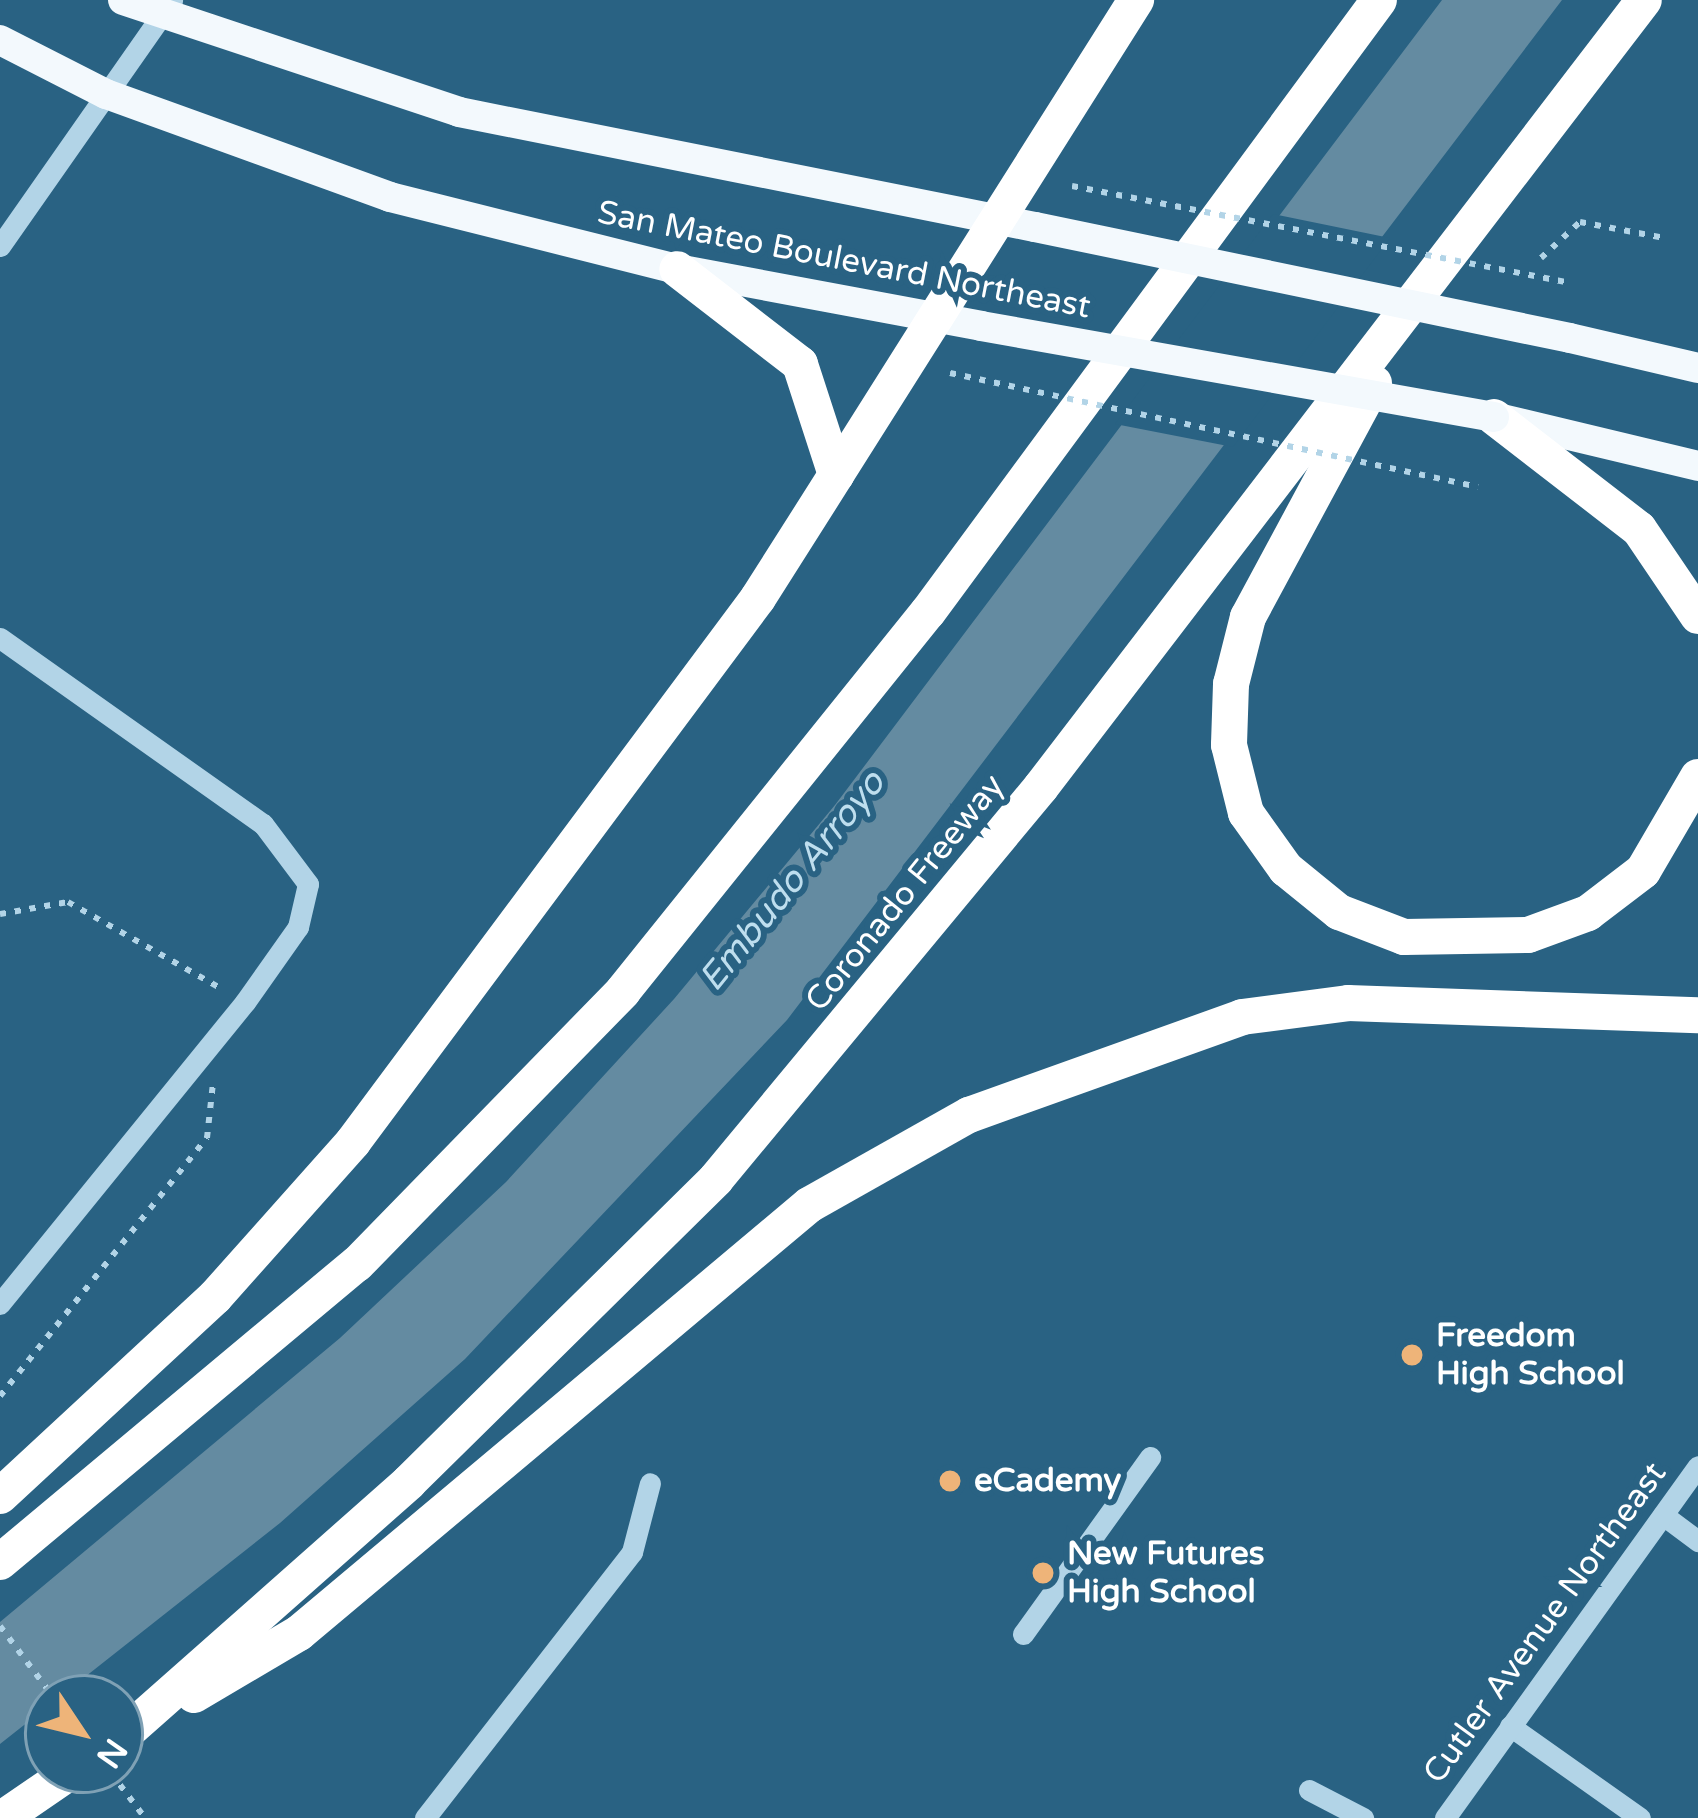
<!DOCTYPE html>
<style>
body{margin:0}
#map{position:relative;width:1698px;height:1818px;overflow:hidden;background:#296283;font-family:"Varela Round",sans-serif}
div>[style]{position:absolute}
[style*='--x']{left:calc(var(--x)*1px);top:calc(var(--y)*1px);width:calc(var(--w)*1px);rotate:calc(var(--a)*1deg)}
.water>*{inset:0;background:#648ba1}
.pier>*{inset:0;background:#296283}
.path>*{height:6px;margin-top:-3px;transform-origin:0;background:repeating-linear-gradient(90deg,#b2d4e7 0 6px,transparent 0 15px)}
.minor>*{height:21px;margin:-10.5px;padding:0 10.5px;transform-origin:10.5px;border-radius:10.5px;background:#b2d4e7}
.major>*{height:30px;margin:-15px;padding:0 15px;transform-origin:15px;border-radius:15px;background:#f3f9fd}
.highway>*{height:36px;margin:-18px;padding:0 18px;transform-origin:18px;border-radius:18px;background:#fff}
.path-bridge>*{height:6px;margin-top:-3px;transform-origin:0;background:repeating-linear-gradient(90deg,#b2d4e7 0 6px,transparent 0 15px)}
.major-bridge>*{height:30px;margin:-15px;padding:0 15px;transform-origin:15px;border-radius:15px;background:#f3f9fd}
.dots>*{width:33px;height:33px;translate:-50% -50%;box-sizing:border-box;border:6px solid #296283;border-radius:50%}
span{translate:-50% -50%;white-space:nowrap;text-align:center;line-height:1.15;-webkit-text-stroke:12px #296283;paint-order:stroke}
.street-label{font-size:33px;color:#fff}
.poi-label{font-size:33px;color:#fff;font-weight:700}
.left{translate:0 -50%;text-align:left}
.water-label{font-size:36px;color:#bedeee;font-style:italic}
.north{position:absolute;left:24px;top:1674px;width:120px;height:120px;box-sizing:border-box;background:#296283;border:3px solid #7fa1b5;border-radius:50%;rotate:125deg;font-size:33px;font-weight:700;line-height:48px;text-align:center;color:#fff}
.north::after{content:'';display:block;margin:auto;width:42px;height:54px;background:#eeb479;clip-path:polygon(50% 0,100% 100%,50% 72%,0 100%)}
</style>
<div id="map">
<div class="water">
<div style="clip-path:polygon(1442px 0,1562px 0,787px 1020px,465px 1359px,280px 1523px,0 1744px,0 1622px,340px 1338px,506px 1182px,674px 999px,835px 805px)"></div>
</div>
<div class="pier">
<div style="clip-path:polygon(1273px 214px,1390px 238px,1233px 447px,1115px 424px)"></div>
</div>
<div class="path">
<div style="--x:1541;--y:258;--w:53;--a:-42.7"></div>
<div style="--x:1580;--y:222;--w:86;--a:10.7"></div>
<div style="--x:0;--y:914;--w:69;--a:-10"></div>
<div style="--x:68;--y:902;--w:175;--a:29.5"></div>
<div style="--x:0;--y:1396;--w:331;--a:-51.3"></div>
<div style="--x:207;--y:1138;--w:55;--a:-83.8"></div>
<div style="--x:0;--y:1626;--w:90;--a:53.1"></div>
<div style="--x:111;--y:1773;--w:56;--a:52.9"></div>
</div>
<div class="minor">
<div style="--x:0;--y:246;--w:300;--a:-55"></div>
<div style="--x:0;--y:638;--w:322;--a:35.3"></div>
<div style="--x:263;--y:824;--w:75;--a:53.1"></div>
<div style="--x:308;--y:884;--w:44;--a:103.1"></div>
<div style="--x:298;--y:927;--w:92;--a:125.2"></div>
<div style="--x:245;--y:1002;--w:389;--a:129.1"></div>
<div style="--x:1663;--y:1515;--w:44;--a:36.6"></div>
<div style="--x:1023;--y:1634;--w:218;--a:-54.3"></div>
<div style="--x:1510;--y:1726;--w:159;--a:35.3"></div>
<div style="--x:1309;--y:1790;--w:61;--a:27.4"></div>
<div style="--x:425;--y:1818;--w:337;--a:-52.1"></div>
<div style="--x:632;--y:1552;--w:71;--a:-75.4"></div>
<div style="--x:1445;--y:1818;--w:433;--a:-54.3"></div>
</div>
<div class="major">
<div style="--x:123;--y:0;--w:354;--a:18.4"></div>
<div style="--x:459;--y:112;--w:587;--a:11.29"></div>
<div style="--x:0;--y:40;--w:119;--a:27"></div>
<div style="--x:106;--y:94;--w:302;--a:19.9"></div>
<div style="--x:390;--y:197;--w:296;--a:14.1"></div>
<div style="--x:677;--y:269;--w:309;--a:10.6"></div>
<div style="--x:1570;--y:338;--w:131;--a:13.2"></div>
<div style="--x:1494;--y:417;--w:210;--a:13.5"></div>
</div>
<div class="highway">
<div style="--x:1374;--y:383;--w:266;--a:118.3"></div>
<div style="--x:1248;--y:617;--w:69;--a:104.2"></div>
<div style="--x:1231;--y:684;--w:61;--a:91.9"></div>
<div style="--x:1229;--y:745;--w:70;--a:76"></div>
<div style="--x:1246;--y:813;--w:69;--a:54.5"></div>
<div style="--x:1286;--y:869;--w:68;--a:39.1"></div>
<div style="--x:1339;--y:912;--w:70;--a:21"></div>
<div style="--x:1404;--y:937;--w:124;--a:-0.9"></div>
<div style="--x:1528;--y:935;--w:64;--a:-20.1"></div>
<div style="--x:1588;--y:913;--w:69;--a:-37.4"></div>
<div style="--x:1643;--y:871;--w:109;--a:-59.7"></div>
<div style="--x:1494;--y:417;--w:183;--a:37.7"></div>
<div style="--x:1639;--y:529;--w:105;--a:55.9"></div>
<div style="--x:836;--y:475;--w:562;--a:-57.72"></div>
<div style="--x:0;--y:1496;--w:293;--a:-42.8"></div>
<div style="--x:215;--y:1297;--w:208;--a:-48.3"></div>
<div style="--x:353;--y:1142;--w:678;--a:-53.33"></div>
<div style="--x:758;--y:598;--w:146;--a:-57.6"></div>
<div style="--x:836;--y:475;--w:117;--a:-108"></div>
<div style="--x:800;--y:364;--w:155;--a:-142.3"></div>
<div style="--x:0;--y:1562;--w:465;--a:-39.9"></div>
<div style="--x:357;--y:1264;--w:381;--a:-45.7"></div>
<div style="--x:623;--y:991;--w:486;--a:-51.2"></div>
<div style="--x:928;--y:612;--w:760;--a:-53.61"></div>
<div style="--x:194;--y:1695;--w:122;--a:-30.6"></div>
<div style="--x:299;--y:1633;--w:666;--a:-40"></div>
<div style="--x:809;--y:1205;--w:184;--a:-29.4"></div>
<div style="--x:969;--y:1115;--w:290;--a:-19.7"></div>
<div style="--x:1242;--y:1017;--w:107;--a:-7.5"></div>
<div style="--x:1348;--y:1003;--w:350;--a:2"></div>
<div style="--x:120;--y:1738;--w:386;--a:-41.5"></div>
<div style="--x:409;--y:1482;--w:431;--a:-44.6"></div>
<div style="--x:716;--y:1179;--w:509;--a:-50.34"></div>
<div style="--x:1041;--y:787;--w:991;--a:-52.54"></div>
<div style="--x:3;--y:1818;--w:85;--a:-34.4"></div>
</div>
<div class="path-bridge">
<div style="--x:1072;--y:186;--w:508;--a:11"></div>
<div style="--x:950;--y:373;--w:540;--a:12.18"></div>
</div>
<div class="major-bridge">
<div style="--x:1035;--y:227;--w:546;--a:11.72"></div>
<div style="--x:981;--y:326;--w:521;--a:10.06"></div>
</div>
<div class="dots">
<div style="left:1412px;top:1355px;background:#eeb479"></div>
<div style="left:950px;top:1481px;background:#eeb479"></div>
<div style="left:1043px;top:1573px;background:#eeb479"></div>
</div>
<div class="street-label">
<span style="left:844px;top:260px;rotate:11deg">San Mateo Boulevard Northeast</span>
<span style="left:905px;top:893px;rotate:-51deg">Coronado Freeway</span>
<span style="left:1545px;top:1623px;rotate:-54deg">Cutler Avenue Northeast</span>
</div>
<div class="poi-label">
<span class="left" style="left:1436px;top:1355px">Freedom<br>High School</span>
<span class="left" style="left:974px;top:1481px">eCademy</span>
<span class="left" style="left:1067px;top:1573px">New Futures<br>High School</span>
</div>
<div class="water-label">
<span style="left:792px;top:881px;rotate:-51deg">Embudo Arroyo</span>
</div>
<div class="north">N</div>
</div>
